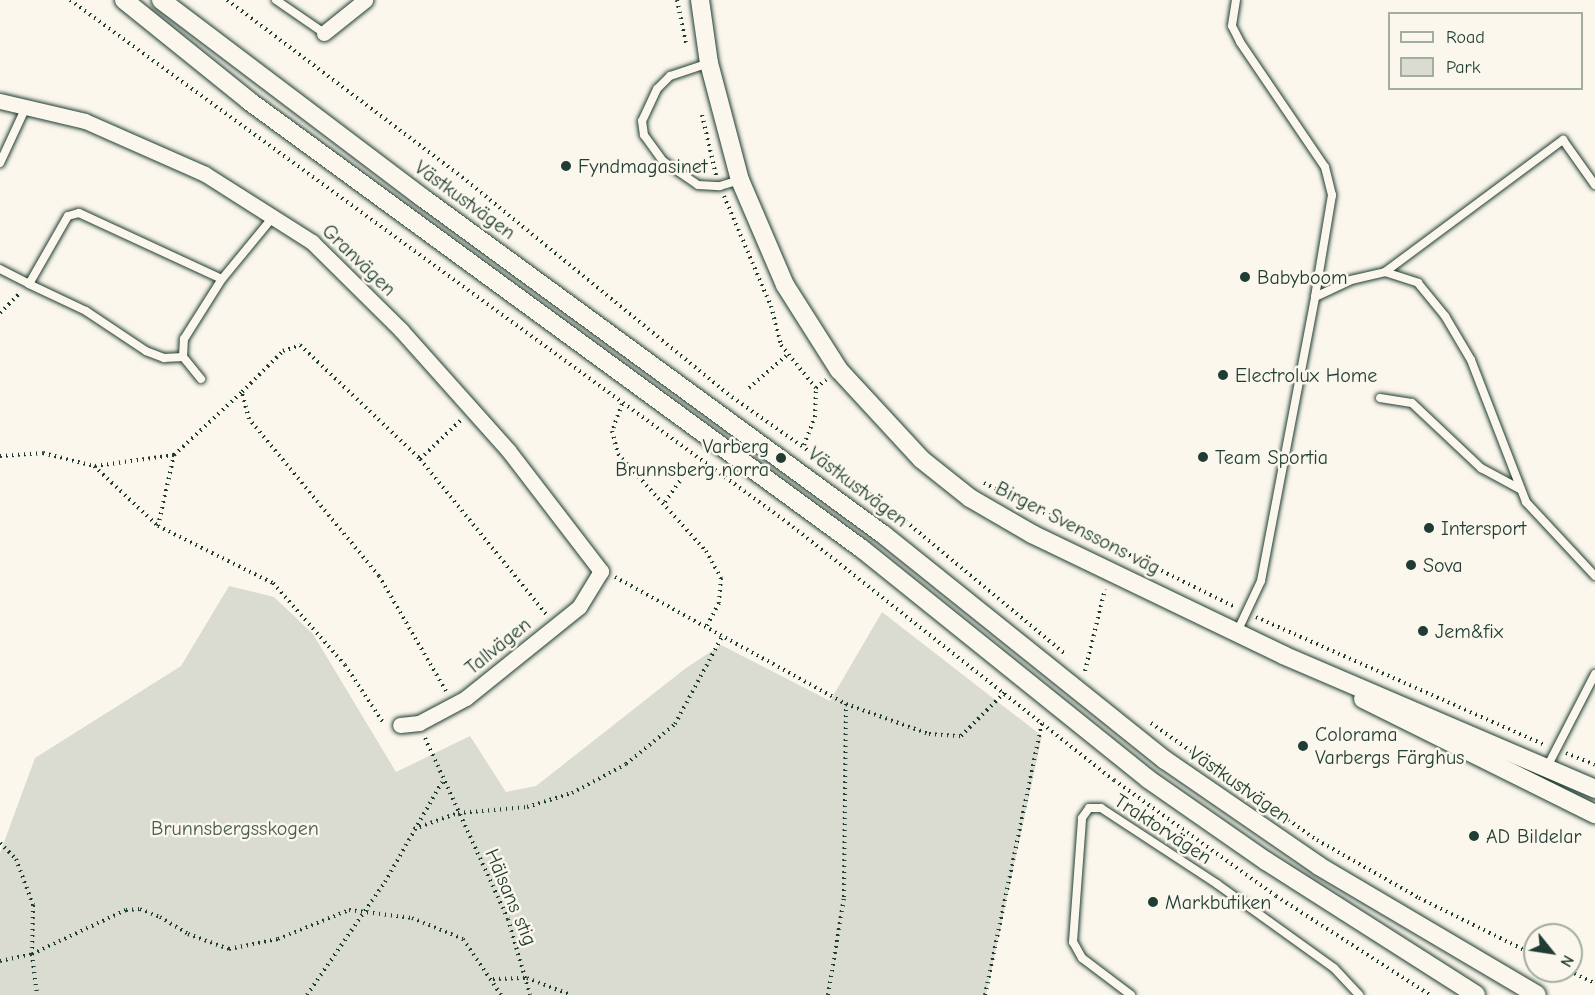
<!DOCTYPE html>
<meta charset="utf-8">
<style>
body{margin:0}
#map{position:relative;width:1595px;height:995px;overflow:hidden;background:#fbf7ec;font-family:"Comic Neue",sans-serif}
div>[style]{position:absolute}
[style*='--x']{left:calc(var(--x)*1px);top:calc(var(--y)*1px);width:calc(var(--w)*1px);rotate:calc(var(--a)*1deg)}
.green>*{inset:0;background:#dbdcd1}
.path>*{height:4px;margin-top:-2px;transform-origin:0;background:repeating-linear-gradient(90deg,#1f3d34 0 1.5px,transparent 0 6px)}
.roads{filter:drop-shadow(0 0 2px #1f3d34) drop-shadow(0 0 2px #1f3d34)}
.service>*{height:8px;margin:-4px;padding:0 4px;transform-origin:4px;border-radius:4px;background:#fbf7ec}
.minor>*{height:15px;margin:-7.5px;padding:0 7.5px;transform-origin:7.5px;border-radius:7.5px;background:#fbf7ec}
.tertiary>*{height:18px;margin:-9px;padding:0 9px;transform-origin:9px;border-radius:9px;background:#fbf7ec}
.dots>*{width:16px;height:16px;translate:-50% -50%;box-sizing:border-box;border:3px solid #fbf7ec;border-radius:50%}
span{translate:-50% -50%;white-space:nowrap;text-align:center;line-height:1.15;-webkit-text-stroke:5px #fbf7ec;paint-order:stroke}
.poi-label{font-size:20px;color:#1f3d34}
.left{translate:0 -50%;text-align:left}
.right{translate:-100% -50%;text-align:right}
.street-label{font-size:20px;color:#1f3d34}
.park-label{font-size:20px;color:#455d53}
.legend{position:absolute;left:1388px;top:12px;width:195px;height:78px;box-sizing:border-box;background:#fbf7ec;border:2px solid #a3ada2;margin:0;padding:8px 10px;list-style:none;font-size:18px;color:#1f3d34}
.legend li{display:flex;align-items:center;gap:12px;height:30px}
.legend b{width:30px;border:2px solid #a3ada2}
.north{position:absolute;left:1523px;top:923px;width:60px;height:60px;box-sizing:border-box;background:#fbf7ec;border:2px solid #a3ada2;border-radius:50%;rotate:120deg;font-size:16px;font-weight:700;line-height:24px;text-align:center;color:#1f3d34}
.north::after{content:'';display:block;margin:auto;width:21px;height:27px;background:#1f3d34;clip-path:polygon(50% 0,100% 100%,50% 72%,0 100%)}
</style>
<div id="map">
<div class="green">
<div style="clip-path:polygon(229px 586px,274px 597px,313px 634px,396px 772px,470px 736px,506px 792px,536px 786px,686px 668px,721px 645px,830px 701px,882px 612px,1042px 736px,986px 995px,0 995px,0 853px,35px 758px,181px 666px)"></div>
</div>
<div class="path">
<div style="--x:70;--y:0;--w:888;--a:36.07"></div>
<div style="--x:788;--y:523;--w:415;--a:38.3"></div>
<div style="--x:1114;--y:780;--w:199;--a:35.6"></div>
<div style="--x:1276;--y:896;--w:183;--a:32.7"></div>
<div style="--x:227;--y:0;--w:294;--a:37"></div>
<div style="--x:462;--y:177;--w:348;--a:39.2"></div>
<div style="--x:732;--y:397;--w:189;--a:35.1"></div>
<div style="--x:887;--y:506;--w:230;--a:39.7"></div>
<div style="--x:677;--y:0;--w:44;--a:78.2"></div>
<div style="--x:702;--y:115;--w:62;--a:76.9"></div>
<div style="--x:724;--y:196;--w:120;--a:66.9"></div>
<div style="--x:771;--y:306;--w:40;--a:75.6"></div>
<div style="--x:781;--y:345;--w:55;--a:50.9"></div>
<div style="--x:816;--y:388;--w:13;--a:-39"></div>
<div style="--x:0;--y:313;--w:28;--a:-45"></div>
<div style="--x:749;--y:388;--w:50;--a:-41"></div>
<div style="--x:622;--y:404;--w:29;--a:110"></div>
<div style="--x:612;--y:431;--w:24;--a:75"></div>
<div style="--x:618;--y:454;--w:131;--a:47.8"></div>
<div style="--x:706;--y:551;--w:31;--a:61"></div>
<div style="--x:721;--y:578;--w:25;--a:95"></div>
<div style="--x:719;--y:603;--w:26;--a:118"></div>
<div style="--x:804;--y:445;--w:30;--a:-69"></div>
<div style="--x:815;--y:417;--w:29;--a:-88"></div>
<div style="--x:0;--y:456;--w:43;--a:-4"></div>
<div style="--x:43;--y:453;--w:53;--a:14.3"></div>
<div style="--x:94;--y:466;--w:88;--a:43.2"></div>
<div style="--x:158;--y:526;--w:128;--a:26.4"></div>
<div style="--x:273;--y:583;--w:109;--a:48.7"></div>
<div style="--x:345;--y:665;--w:71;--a:56.5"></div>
<div style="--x:420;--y:459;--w:57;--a:-43.6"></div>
<div style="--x:95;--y:466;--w:80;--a:-7.9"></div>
<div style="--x:174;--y:455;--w:93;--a:-42.8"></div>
<div style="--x:984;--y:483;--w:280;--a:26.3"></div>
<div style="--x:665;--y:502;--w:42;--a:-54.8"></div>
<div style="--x:158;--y:526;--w:73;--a:-77.3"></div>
<div style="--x:615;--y:577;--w:264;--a:28.8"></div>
<div style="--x:846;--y:704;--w:88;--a:19.9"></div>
<div style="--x:929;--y:734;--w:32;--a:4"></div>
<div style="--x:961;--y:736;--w:62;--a:-45"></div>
<div style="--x:1256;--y:617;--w:316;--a:23.9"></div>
<div style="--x:1085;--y:671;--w:84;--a:-76.3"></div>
<div style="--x:446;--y:691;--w:133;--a:-120.2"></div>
<div style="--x:379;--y:576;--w:204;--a:-129.6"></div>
<div style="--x:249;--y:419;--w:28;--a:-105"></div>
<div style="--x:242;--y:392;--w:58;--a:-45"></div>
<div style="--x:283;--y:351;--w:18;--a:-19"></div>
<div style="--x:300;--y:345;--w:166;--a:43.5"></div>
<div style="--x:420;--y:459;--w:201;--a:50.9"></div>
<div style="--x:1151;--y:723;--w:203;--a:35.2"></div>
<div style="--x:1317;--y:840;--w:117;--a:29.6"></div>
<div style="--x:1419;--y:898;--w:129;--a:26.2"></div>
<div style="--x:425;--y:738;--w:199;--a:65.4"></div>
<div style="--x:508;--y:919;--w:79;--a:73.9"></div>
<div style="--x:1566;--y:753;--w:31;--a:22"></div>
<div style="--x:414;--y:829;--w:47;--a:-20"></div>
<div style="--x:458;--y:813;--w:69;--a:-5"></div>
<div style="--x:527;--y:807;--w:47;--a:-17.3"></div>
<div style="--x:572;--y:793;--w:61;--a:-28.2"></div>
<div style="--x:626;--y:764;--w:63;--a:-39.2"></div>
<div style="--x:675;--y:724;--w:101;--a:-61.7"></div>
<div style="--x:0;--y:843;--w:23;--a:45"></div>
<div style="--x:16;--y:859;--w:49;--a:69.7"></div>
<div style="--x:33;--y:905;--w:49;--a:91.2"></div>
<div style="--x:32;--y:954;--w:41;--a:83"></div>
<div style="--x:0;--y:961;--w:33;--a:-12"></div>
<div style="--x:32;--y:954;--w:104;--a:-25.1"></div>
<div style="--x:126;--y:910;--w:14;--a:-4"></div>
<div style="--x:140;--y:909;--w:22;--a:22"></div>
<div style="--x:160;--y:917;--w:33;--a:31"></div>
<div style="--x:188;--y:934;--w:44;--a:20.1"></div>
<div style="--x:229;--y:949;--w:50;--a:-11.5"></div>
<div style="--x:278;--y:939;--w:77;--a:-22.2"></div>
<div style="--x:349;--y:910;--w:64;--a:7.2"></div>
<div style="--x:412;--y:918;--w:55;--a:22.4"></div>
<div style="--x:463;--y:939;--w:68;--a:55.8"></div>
<div style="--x:1569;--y:971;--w:29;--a:25"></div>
<div style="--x:493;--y:979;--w:34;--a:-2"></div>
<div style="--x:527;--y:978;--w:47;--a:21.1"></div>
<div style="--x:307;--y:995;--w:137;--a:-55.4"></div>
<div style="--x:385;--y:882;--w:115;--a:-60.3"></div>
<div style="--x:828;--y:995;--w:99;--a:-80.7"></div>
<div style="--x:844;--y:897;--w:193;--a:-89.4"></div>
<div style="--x:985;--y:995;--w:280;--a:-78.2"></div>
</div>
<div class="roads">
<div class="service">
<div style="--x:276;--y:0;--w:58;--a:34.5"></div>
<div style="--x:1236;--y:0;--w:26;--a:99"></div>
<div style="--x:1232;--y:26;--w:18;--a:63"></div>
<div style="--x:1240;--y:42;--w:151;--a:55.8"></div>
<div style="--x:1325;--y:167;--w:29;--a:76"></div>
<div style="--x:1332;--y:195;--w:103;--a:99.5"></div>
<div style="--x:709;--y:63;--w:41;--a:161.6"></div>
<div style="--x:670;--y:76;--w:18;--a:135"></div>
<div style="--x:657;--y:89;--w:35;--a:115"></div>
<div style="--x:642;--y:121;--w:14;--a:82"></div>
<div style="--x:644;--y:135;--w:32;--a:54"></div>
<div style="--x:663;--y:161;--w:42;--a:34.4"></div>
<div style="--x:698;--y:185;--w:22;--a:3"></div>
<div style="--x:720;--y:186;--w:21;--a:-17"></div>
<div style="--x:0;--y:163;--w:62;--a:-65.1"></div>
<div style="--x:0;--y:269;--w:33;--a:27"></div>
<div style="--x:1385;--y:272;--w:222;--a:-36.6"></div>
<div style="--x:1563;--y:140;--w:55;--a:54.6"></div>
<div style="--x:183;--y:357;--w:19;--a:177"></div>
<div style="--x:164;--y:358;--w:19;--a:-159"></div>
<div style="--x:146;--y:351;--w:72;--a:-146.3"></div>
<div style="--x:86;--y:311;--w:63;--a:-154.7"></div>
<div style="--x:29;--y:284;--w:78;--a:-60.2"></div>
<div style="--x:68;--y:216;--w:11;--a:-15"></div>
<div style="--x:79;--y:213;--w:157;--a:24.8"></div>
<div style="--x:201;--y:379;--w:28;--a:-129"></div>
<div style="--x:183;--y:357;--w:18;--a:-87"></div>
<div style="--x:184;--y:339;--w:71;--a:-57.7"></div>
<div style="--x:222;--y:279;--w:80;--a:-50.6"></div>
<div style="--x:1380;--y:398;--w:32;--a:9"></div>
<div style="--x:1412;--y:403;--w:95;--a:43.3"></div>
<div style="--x:1481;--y:468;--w:44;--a:28.3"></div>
<div style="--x:1237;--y:632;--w:56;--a:-64.8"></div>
<div style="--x:1261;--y:581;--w:289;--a:-79.2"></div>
<div style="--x:1315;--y:297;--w:40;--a:-25"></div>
<div style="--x:1351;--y:280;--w:35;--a:-13"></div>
<div style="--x:1385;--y:272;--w:35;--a:18"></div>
<div style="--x:1418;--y:283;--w:43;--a:50.7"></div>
<div style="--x:1445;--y:316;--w:51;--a:59.4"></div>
<div style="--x:1471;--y:360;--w:152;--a:68.8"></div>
<div style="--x:1526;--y:502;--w:101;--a:47"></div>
<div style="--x:1546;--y:769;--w:107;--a:-62.7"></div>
<div style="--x:1131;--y:995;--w:61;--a:-142.9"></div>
<div style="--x:1082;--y:958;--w:18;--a:-119"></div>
<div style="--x:1073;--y:942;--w:124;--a:-85.8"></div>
<div style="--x:1082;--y:818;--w:12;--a:-55"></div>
<div style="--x:1089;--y:808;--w:12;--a:0"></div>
<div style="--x:1101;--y:808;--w:139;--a:33.2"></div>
<div style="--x:1217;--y:884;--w:144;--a:35.7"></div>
<div style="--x:1334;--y:968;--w:37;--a:47"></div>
</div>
<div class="minor">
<div style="--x:324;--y:33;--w:53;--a:-38.8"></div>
<div style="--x:0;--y:101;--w:87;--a:13.2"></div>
<div style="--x:85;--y:121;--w:131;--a:23.8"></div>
<div style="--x:205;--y:174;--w:127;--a:32.4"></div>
<div style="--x:312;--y:242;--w:125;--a:44.7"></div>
<div style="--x:401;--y:330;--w:161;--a:48.3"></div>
<div style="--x:508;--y:450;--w:153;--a:52.5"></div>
<div style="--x:601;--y:571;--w:42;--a:121.4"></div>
<div style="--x:579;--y:607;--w:145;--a:141.2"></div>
<div style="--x:466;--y:698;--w:53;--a:152"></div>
<div style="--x:419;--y:723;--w:19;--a:174"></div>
</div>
<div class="tertiary">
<div style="--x:124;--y:0;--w:161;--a:38.9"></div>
<div style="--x:249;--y:101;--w:759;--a:36.16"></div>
<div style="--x:862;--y:549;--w:367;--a:38.8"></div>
<div style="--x:1148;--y:779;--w:144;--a:34.8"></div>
<div style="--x:1266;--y:861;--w:249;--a:32.5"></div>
<div style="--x:161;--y:0;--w:328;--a:37.1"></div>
<div style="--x:423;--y:198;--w:571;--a:36.17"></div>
<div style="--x:884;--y:535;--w:360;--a:38.7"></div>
<div style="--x:1165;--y:760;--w:187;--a:34.5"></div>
<div style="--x:1319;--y:866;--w:253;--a:30.6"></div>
<div style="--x:700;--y:0;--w:64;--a:81.9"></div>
<div style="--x:709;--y:63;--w:121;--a:75.2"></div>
<div style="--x:740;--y:180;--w:114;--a:66.8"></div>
<div style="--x:785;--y:285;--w:101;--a:57.6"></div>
<div style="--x:839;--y:370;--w:121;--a:47.3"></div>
<div style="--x:921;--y:459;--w:63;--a:38.5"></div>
<div style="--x:970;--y:498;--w:72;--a:30.1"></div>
<div style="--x:1032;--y:534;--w:279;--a:25.7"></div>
<div style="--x:1283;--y:655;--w:340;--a:23.2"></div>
<div style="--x:1363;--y:699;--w:259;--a:26.4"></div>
</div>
</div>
<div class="dots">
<div style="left:566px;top:166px;background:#1f3d34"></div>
<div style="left:1245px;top:277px;background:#1f3d34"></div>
<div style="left:1223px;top:375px;background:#1f3d34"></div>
<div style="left:1203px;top:457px;background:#1f3d34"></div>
<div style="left:781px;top:458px;background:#1f3d34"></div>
<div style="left:1429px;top:528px;background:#1f3d34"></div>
<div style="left:1411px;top:565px;background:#1f3d34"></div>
<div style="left:1423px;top:631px;background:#1f3d34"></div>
<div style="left:1303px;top:746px;background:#1f3d34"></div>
<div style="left:1474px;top:836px;background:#1f3d34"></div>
<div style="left:1153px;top:902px;background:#1f3d34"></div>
</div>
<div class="poi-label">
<span class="left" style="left:578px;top:166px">Fyndmagasinet</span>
<span class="left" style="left:1257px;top:277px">Babyboom</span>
<span class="left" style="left:1235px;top:375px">Electrolux Home</span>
<span class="right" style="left:769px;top:458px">Varberg<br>Brunnsberg norra</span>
<span class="left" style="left:1215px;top:457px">Team Sportia</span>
<span class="left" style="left:1441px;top:528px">Intersport</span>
<span class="left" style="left:1423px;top:565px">Sova</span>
<span class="left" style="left:1435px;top:631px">Jem&amp;fix</span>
<span class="left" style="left:1315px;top:746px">Colorama<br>Varbergs Färghus</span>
<span class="left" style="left:1486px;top:836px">AD Bildelar</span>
<span class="left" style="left:1165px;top:902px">Markbutiken</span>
</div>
<div class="street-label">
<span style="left:465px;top:200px;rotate:36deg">Västkustvägen</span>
<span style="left:359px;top:260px;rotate:44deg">Granvägen</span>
<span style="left:858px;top:487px;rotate:37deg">Västkustvägen</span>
<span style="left:1078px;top:528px;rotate:27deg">Birger Svenssons väg</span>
<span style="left:498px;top:646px;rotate:-39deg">Tallvägen</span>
<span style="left:1240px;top:785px;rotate:35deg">Västkustvägen</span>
<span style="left:1163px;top:829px;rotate:33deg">Traktorvägen</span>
<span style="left:511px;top:897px;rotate:67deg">Hälsans stig</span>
</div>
<div class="park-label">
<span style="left:235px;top:828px">Brunnsbergsskogen</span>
</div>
<ul class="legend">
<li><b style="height:8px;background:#fbf7ec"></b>Road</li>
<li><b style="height:16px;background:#dbdcd1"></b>Park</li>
</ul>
<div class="north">N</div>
</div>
